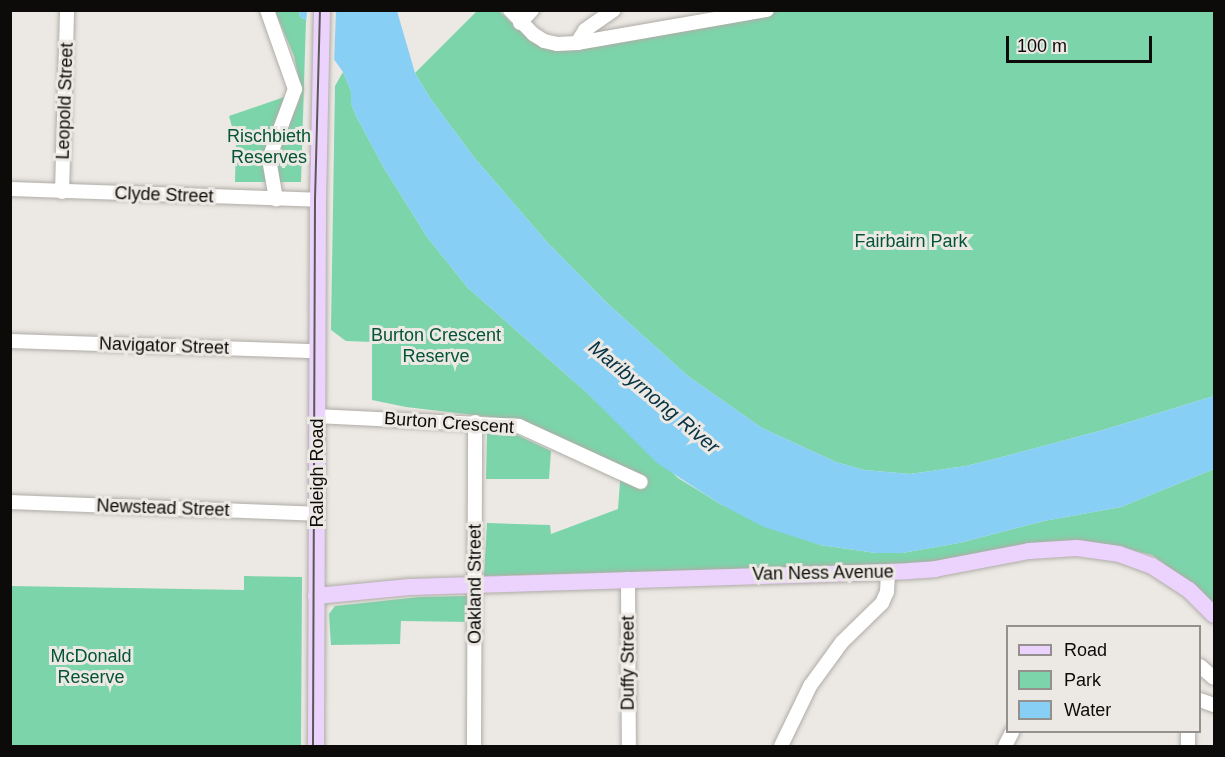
<!DOCTYPE html>
<style>
body{margin:0}
#map{position:relative;width:1225px;height:757px;overflow:hidden;background:#ece9e4;font-family:Helvetica,sans-serif}
div>[style]{position:absolute}
[style*='--x']{left:calc(var(--x)*1px);top:calc(var(--y)*1px);width:calc(var(--w)*1px);rotate:calc(var(--a)*1deg)}
.green>*{inset:0;background:#7cd4aa}
.water>*{inset:0;background:#87cff4}
.pier>*{inset:0;background:#ece9e4}
.roads{filter:drop-shadow(0 0 2px #afaca7) drop-shadow(0 0 2px #afaca7)}
.minor>*{height:14px;margin:-7px;padding:0 7px;transform-origin:7px;border-radius:7px;background:#fff}
.major>*{height:16px;margin:-8px;padding:0 8px;transform-origin:8px;border-radius:8px;background:#ecd3fe}
.tram>*{height:1.5px;margin:-0.75px;padding:0 0.75px;transform-origin:0.75px;border-radius:0.75px;background:#5a5856}
span{translate:-50% -50%;white-space:nowrap;text-align:center;line-height:1.15;-webkit-text-stroke:6px #ece9e4;paint-order:stroke}
.street-label{font-size:18px;color:#0d0b0a}
.park-label{font-size:18px;color:#055438}
.water-label{font-size:20px;color:#063244;font-style:italic}
.frame{position:absolute;inset:0;border:12px solid #0d0b0a;pointer-events:none}
.legend{position:absolute;left:1006px;top:625px;width:195px;height:108px;box-sizing:border-box;background:#ece9e4;border:2px solid #93908d;margin:0;padding:8px 10px;list-style:none;font-size:18px;color:#0d0b0a}
.legend li{display:flex;align-items:center;gap:12px;height:30px}
.legend b{width:30px;border:2px solid #93908d}
.scale{position:absolute;left:1006px;top:36px;width:146px;height:27px;box-sizing:border-box;border:3px solid #0d0b0a;border-top:0;padding-left:8px;font-size:18px;line-height:21px;white-space:nowrap;color:#0d0b0a;-webkit-text-stroke:4px #ece9e4;paint-order:stroke}
</style>
<div id="map">
<div class="green">
<div style="clip-path:polygon(275px 11px,299px 11px,300px 17px,306px 20px,301px 182px,235px 182px,236px 141px,229px 116px,287px 96px,295px 110px,299px 101px,300px 85px,294px 56px)"></div>
<div style="clip-path:polygon(477px 11px,499px 11px,531px 41px,542px 45px,764px 11px,1214px 11px,1214px 396px,1103px 430px,998px 458px,966px 466px,910px 474px,864px 470px,836px 462px,762px 428px,688px 376px,608px 304px,547px 242px,473px 156px,430px 98px,415px 73px)"></div>
<div style="clip-path:polygon(343px 72px,351px 91px,351px 103px,356px 116px,384px 168px,427px 237px,468px 288px,586px 392px,678px 478px,701px 492px,720px 504px,820px 545px,876px 553px,902px 553px,959px 543px,1044px 521px,1121px 507px,1214px 469px,1214px 605px,1202px 591px,1152px 555px,1107px 544px,910px 566px,844px 566px,484px 576px,487px 523px,550px 525px,551px 534px,618px 509px,621px 468px,516px 420px,406px 407px,372px 400px,372px 342px,346px 341px,331px 330px,335px 86px)"></div>
<div style="clip-path:polygon(487px 434px,515px 434px,551px 451px,549px 479px,486px 479px)"></div>
<div style="clip-path:polygon(244px 576px,302px 577px,301px 746px,11px 746px,11px 586px,244px 590px)"></div>
<div style="clip-path:polygon(469px 596px,469px 622px,401px 621px,400px 644px,331px 645px,329px 614px,335px 606px,419px 597px)"></div>
</div>
<div class="water">
<div style="clip-path:polygon(299px 11px,397px 11px,415px 73px,430px 98px,473px 156px,547px 242px,608px 304px,688px 376px,762px 428px,836px 462px,864px 470px,910px 474px,966px 466px,998px 458px,1103px 430px,1214px 396px,1214px 469px,1121px 507px,1044px 521px,959px 543px,902px 553px,876px 553px,820px 545px,764px 527px,720px 504px,657px 463px,586px 392px,468px 288px,427px 237px,384px 168px,356px 116px,351px 103px,351px 91px,343px 72px,306px 20px,300px 17px)"></div>
</div>
<div class="pier">
<div style="clip-path:polygon(307px 11px,336px 11px,334px 65px,306px 25px)"></div>
</div>
<div class="roads">
<div class="minor">
<div style="--x:267;--y:10;--w:84;--a:70.5"></div>
<div style="--x:295;--y:89;--w:75;--a:110.4"></div>
<div style="--x:269;--y:159;--w:41;--a:80.1"></div>
<div style="--x:510;--y:10;--w:33;--a:46"></div>
<div style="--x:533;--y:34;--w:13;--a:32"></div>
<div style="--x:544;--y:41;--w:13;--a:13"></div>
<div style="--x:557;--y:44;--w:20;--a:-3"></div>
<div style="--x:577;--y:43;--w:193;--a:-9.9"></div>
<div style="--x:520;--y:23;--w:18;--a:-47"></div>
<div style="--x:577;--y:43;--w:15;--a:-58"></div>
<div style="--x:585;--y:30;--w:35;--a:-35"></div>
<div style="--x:10;--y:189;--w:308;--a:2"></div>
<div style="--x:62;--y:192;--w:182;--a:-88.4"></div>
<div style="--x:10;--y:341;--w:307;--a:1.9"></div>
<div style="--x:317;--y:416;--w:202;--a:2.8"></div>
<div style="--x:519;--y:426;--w:134;--a:24.7"></div>
<div style="--x:10;--y:502;--w:306;--a:2.2"></div>
<div style="--x:628;--y:579;--w:167;--a:89.7"></div>
<div style="--x:1200;--y:666;--w:18;--a:41"></div>
<div style="--x:1200;--y:700;--w:15;--a:20"></div>
<div style="--x:474;--y:746;--w:324;--a:-89.8"></div>
<div style="--x:781;--y:746;--w:67;--a:-64.2"></div>
<div style="--x:810;--y:686;--w:54;--a:-54"></div>
<div style="--x:842;--y:642;--w:56;--a:-44.3"></div>
<div style="--x:882;--y:603;--w:12;--a:-66"></div>
<div style="--x:887;--y:592;--w:20;--a:-87"></div>
<div style="--x:1005;--y:746;--w:16;--a:-63"></div>
<div style="--x:1188;--y:746;--w:14;--a:-90"></div>
</div>
<div class="major">
<div style="--x:316;--y:596;--w:94;--a:-5.5"></div>
<div style="--x:410;--y:587;--w:499;--a:-1.8"></div>
<div style="--x:909;--y:571;--w:26;--a:-4"></div>
<div style="--x:935;--y:569;--w:96;--a:-10.8"></div>
<div style="--x:1029;--y:551;--w:48;--a:-3.6"></div>
<div style="--x:1077;--y:548;--w:42;--a:8.1"></div>
<div style="--x:1119;--y:554;--w:35;--a:20"></div>
<div style="--x:1152;--y:566;--w:44;--a:33"></div>
<div style="--x:1189;--y:590;--w:35;--a:45"></div>
<div style="--x:316;--y:746;--w:546;--a:-89.79"></div>
<div style="--x:318;--y:200;--w:190;--a:-88.8"></div>
</div>
</div>
<div class="tram">
<div style="--x:313;--y:746;--w:546;--a:-89.79"></div>
<div style="--x:315;--y:200;--w:190;--a:-88.5"></div>
</div>
<div class="street-label">
<span style="left:65px;top:101px;rotate:-88deg">Leopold Street</span>
<span style="left:164px;top:195px;rotate:2deg">Clyde Street</span>
<span style="left:164px;top:346px;rotate:2deg">Navigator Street</span>
<span style="left:449px;top:423px;rotate:4deg">Burton Crescent</span>
<span style="left:317px;top:473px;rotate:-90deg">Raleigh Road</span>
<span style="left:163px;top:508px;rotate:2deg">Newstead Street</span>
<span style="left:823px;top:573px;rotate:-1deg">Van Ness Avenue</span>
<span style="left:475px;top:584px;rotate:-90deg">Oakland Street</span>
<span style="left:628px;top:663px;rotate:-90deg">Duffy Street</span>
</div>
<div class="park-label">
<span style="left:269px;top:147px">Rischbieth<br>Reserves</span>
<span style="left:911px;top:241px">Fairbairn Park</span>
<span style="left:436px;top:346px">Burton Crescent<br>Reserve</span>
<span style="left:91px;top:667px">McDonald<br>Reserve</span>
</div>
<div class="water-label">
<span style="left:654px;top:397px;rotate:40deg">Maribyrnong River</span>
</div>
<div class="frame"></div>
<ul class="legend">
<li><b style="height:8px;background:#ecd3fe"></b>Road</li>
<li><b style="height:16px;background:#7cd4aa"></b>Park</li>
<li><b style="height:16px;background:#87cff4"></b>Water</li>
</ul>
<div class="scale">100 m</div>
</div>
